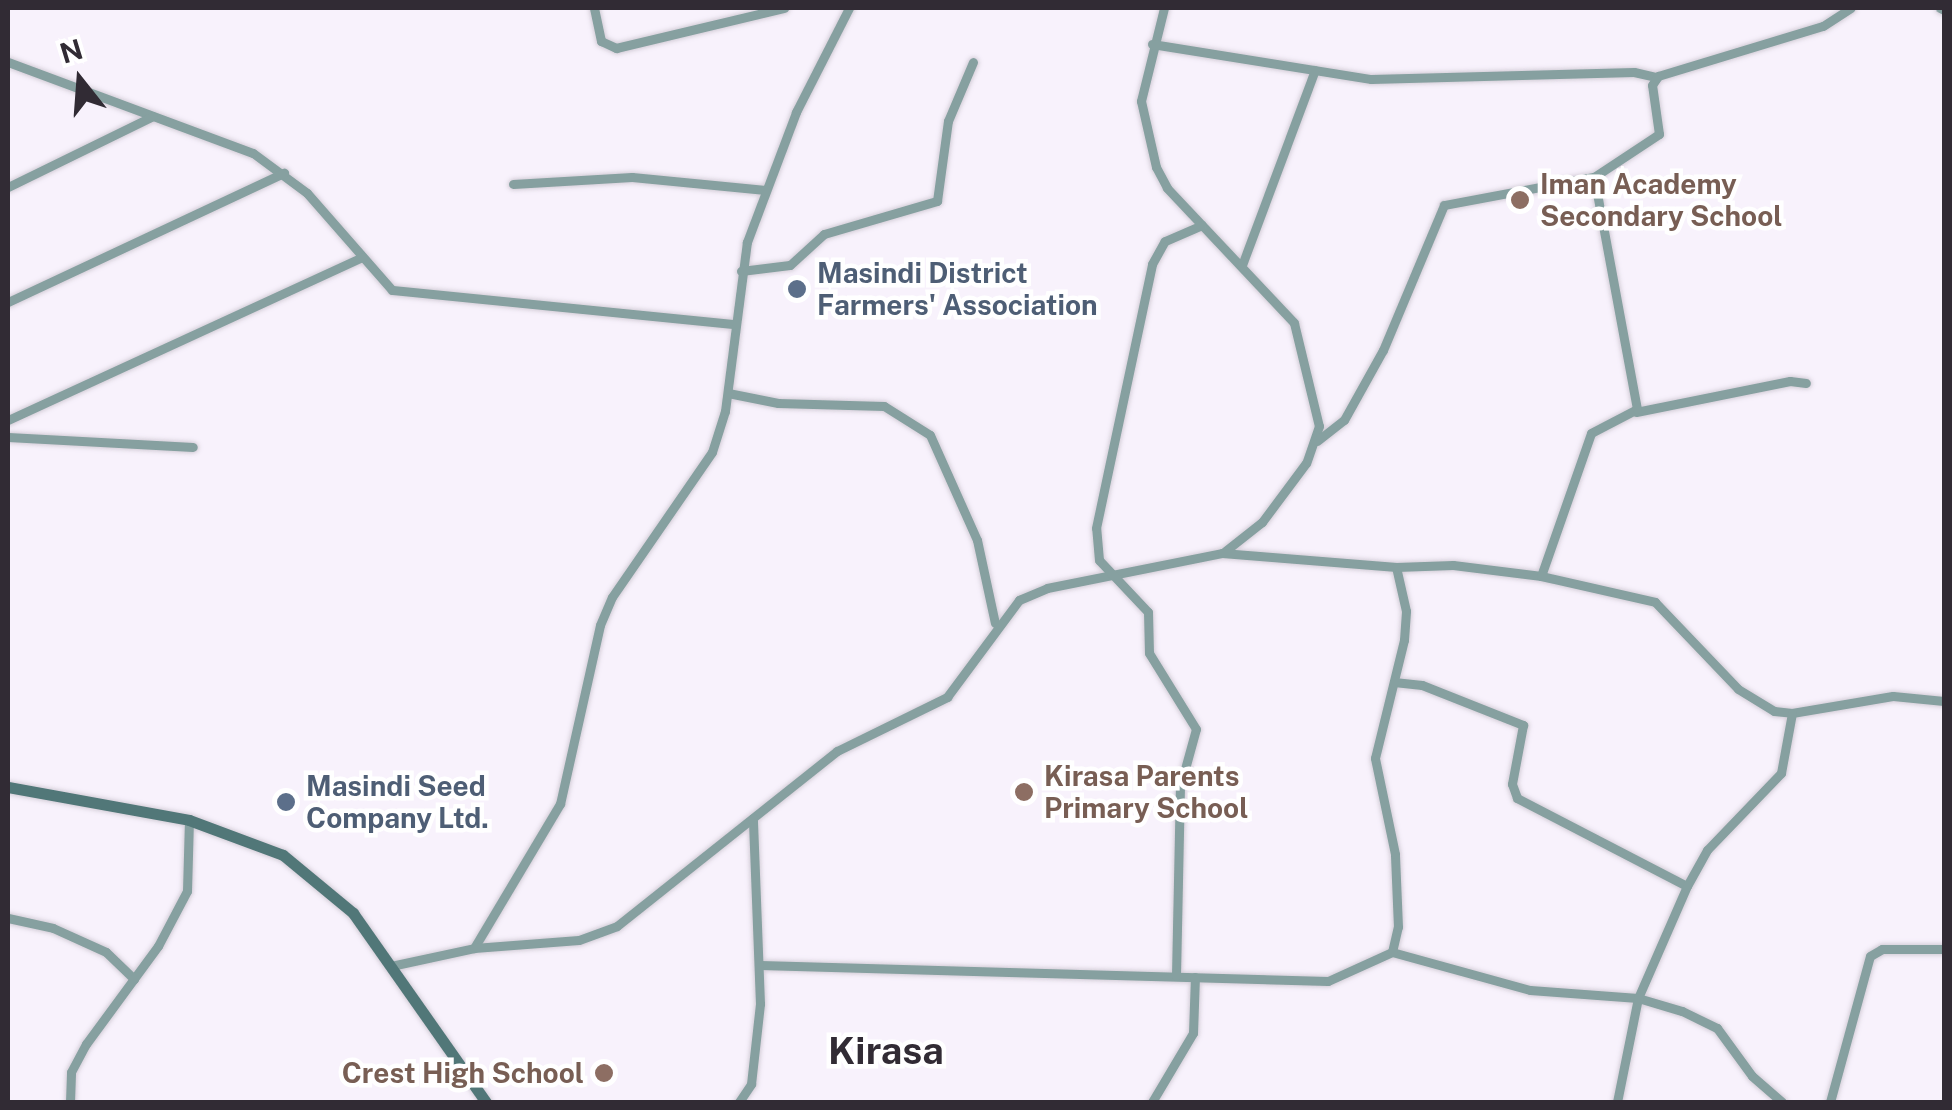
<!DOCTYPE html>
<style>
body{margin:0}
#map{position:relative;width:1952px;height:1110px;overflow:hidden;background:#f8f2fc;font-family:"Public Sans",sans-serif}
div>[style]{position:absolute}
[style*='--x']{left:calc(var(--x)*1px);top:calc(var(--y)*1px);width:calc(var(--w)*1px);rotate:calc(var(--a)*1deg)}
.roads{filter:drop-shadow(0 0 2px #d4ced8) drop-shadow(0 0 2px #d4ced8)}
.minor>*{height:9px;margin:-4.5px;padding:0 4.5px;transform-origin:4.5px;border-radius:4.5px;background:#86a0a0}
.secondary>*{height:11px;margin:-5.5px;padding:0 5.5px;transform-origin:5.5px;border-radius:5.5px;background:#517778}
.dots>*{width:28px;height:28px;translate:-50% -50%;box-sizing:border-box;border:5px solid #fff;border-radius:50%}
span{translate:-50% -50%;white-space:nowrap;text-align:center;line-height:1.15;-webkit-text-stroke:9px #fff;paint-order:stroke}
.education-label{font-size:28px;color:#785e54;font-weight:700}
.left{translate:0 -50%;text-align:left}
.right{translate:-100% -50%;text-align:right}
.service-label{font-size:28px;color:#4e5e75;font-weight:700}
.district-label{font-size:38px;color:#312b34;font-weight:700}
.frame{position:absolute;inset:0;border:10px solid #312b34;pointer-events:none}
.north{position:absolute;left:30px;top:30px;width:100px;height:100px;-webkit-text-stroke:8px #fff;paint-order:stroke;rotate:343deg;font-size:28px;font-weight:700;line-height:40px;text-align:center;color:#312b34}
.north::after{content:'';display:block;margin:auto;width:35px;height:45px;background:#312b34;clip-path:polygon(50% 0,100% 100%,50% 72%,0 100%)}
</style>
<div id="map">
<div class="roads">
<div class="minor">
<div style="--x:594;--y:8;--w:34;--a:78"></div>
<div style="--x:601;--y:41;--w:17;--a:25"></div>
<div style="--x:616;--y:48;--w:173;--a:-13.4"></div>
<div style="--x:1164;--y:8;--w:96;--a:103.9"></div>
<div style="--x:1141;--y:101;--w:68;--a:77.2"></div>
<div style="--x:1156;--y:167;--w:24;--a:62"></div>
<div style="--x:1167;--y:188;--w:185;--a:46.7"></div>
<div style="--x:1294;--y:323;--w:106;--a:76.4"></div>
<div style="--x:1319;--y:426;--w:39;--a:109"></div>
<div style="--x:1306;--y:463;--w:74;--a:126.7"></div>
<div style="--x:1262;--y:522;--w:48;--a:141.7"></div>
<div style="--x:1940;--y:8;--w:4;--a:27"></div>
<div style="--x:1152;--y:44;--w:222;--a:9.1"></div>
<div style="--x:1371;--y:79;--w:263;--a:-1.5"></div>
<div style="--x:1634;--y:72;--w:23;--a:13"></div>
<div style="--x:8;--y:62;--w:261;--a:20.4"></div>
<div style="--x:253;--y:153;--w:67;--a:36.5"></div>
<div style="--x:307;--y:193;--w:129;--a:48.8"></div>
<div style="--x:392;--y:290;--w:343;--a:5.7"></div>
<div style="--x:513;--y:184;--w:119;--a:-3.4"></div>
<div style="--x:632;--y:177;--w:134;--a:5.6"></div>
<div style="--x:8;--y:187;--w:161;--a:-26.1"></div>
<div style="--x:1242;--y:265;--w:208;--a:-69.5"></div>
<div style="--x:741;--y:271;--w:49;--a:-7"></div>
<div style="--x:790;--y:265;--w:46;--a:-42.4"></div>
<div style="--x:824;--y:234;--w:118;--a:-16.3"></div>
<div style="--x:937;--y:201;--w:81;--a:-82.2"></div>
<div style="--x:948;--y:121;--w:64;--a:-67"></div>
<div style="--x:8;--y:302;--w:305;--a:-25.1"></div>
<div style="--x:728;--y:393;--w:51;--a:11.3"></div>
<div style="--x:778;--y:403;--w:106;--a:1.6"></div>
<div style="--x:884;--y:406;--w:54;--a:32.2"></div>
<div style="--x:930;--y:435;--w:115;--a:65.9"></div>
<div style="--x:977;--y:540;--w:85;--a:77.8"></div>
<div style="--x:1636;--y:412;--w:157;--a:-11.4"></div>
<div style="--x:1790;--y:381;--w:16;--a:7"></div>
<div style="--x:8;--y:420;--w:390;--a:-24.7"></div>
<div style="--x:8;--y:437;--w:185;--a:3.1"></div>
<div style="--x:1317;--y:441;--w:34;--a:-38"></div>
<div style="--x:1344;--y:420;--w:80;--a:-60.9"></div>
<div style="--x:1383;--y:350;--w:157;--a:-67.2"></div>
<div style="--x:1444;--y:205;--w:153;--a:-10.6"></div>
<div style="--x:1541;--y:576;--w:151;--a:-70.7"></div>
<div style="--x:1591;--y:433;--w:52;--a:-27.6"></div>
<div style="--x:1637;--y:409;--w:236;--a:-100.5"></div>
<div style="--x:1594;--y:177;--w:78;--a:-33.5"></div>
<div style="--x:1659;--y:134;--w:49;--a:-98.1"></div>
<div style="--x:1652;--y:85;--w:11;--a:-56"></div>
<div style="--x:1658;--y:76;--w:172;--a:-16.9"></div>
<div style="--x:1823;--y:26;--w:33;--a:-33"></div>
<div style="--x:1394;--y:682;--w:28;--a:6"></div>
<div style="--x:1422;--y:685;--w:109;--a:21.6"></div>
<div style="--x:1523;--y:725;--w:60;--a:100.6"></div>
<div style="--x:1512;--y:784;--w:15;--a:70"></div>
<div style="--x:1517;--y:798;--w:191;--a:27.4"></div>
<div style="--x:8;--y:918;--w:46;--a:12.5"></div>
<div style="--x:53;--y:928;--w:58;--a:24.4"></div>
<div style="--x:106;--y:952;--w:39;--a:44"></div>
<div style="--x:474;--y:948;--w:168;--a:-59.2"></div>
<div style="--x:560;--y:804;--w:183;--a:-77.4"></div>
<div style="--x:600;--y:625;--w:30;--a:-67"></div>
<div style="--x:612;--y:597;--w:176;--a:-55.4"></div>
<div style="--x:712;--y:452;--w:43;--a:-72.4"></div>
<div style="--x:725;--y:411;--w:170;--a:-82.6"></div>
<div style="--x:747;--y:242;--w:139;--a:-69.3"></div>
<div style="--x:796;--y:112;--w:117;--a:-63"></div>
<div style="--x:1392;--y:952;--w:143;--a:15.4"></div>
<div style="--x:1530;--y:990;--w:108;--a:4.2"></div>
<div style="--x:1638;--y:998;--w:46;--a:16.5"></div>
<div style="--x:1682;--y:1011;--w:39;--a:26"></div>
<div style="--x:1717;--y:1028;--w:59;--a:53.9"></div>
<div style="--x:1752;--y:1076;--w:40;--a:41"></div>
<div style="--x:760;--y:965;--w:568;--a:1.61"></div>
<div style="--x:1328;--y:981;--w:70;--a:-24.4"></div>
<div style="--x:1392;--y:952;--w:26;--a:-77"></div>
<div style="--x:1398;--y:927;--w:73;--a:-92.4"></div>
<div style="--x:1395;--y:854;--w:98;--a:-101.8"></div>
<div style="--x:1375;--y:758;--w:122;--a:-76.2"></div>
<div style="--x:1404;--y:640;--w:29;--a:-86"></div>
<div style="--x:1406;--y:611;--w:45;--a:-102.8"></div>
<div style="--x:391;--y:966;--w:85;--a:-12.2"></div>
<div style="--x:474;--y:948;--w:105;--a:-4.4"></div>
<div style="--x:579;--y:940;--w:40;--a:-20.2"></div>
<div style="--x:617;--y:926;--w:281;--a:-38.5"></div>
<div style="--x:837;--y:751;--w:123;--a:-26.1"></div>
<div style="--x:947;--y:697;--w:121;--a:-53.4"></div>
<div style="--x:1019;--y:600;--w:30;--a:-23"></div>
<div style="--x:1047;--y:588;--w:178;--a:-11.3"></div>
<div style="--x:1222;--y:553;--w:175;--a:4.6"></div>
<div style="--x:1396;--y:567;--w:57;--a:-2"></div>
<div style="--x:1453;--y:565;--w:89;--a:7.1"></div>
<div style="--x:1541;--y:576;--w:117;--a:12.8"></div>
<div style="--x:1655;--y:602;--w:120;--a:46.3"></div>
<div style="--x:1738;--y:689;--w:42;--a:31.4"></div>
<div style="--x:1774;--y:711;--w:18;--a:6"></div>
<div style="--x:1792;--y:713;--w:102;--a:-9.6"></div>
<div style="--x:1893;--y:696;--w:51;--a:5.6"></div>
<div style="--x:1176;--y:976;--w:189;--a:-88.8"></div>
<div style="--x:1180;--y:787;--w:60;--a:-74.6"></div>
<div style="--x:1196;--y:729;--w:89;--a:-121.7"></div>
<div style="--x:1149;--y:653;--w:41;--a:-91.4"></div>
<div style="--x:1148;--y:612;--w:71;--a:-133.3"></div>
<div style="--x:1099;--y:560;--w:32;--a:-95"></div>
<div style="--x:1096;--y:528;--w:270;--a:-78"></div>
<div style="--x:1152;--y:264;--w:26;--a:-61"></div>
<div style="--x:1165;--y:241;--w:40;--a:-23.4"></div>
<div style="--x:70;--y:1102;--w:30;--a:-88"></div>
<div style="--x:71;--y:1072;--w:32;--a:-62"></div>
<div style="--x:86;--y:1044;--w:122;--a:-53.7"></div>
<div style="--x:158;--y:946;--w:62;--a:-62.2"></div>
<div style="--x:187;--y:891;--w:71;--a:-88.4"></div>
<div style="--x:739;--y:1102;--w:22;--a:-56"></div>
<div style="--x:751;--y:1084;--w:81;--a:-83.6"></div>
<div style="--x:760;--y:1004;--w:186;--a:-92.2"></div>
<div style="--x:1152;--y:1102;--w:80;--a:-59.3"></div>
<div style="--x:1193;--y:1033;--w:56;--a:-88"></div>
<div style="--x:1617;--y:1102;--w:106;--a:-78.6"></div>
<div style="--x:1638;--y:998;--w:122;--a:-66.4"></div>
<div style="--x:1687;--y:886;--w:41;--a:-60.9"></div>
<div style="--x:1707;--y:850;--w:107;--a:-46.1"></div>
<div style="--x:1781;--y:773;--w:61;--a:-79.6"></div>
<div style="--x:1830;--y:1102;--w:151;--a:-74.7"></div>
<div style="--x:1870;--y:956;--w:14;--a:-30"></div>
<div style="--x:1882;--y:949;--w:62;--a:0"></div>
</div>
<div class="secondary">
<div style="--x:8;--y:787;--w:184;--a:10.3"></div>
<div style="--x:189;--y:820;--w:100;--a:20.4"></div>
<div style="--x:283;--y:855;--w:91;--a:39.6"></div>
<div style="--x:353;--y:913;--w:231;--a:54.9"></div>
</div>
</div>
<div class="dots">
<div style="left:1520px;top:200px;background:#8d6e63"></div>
<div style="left:797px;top:289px;background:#5c6f8a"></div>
<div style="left:1024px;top:792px;background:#8d6e63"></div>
<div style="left:286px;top:802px;background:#5c6f8a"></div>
<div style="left:604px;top:1073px;background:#8d6e63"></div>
</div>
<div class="education-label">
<span class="left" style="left:1540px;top:200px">Iman Academy<br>Secondary School</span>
<span class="left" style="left:1044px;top:792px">Kirasa Parents<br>Primary School</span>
<span class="right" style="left:584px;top:1073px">Crest High School</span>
</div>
<div class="service-label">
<span class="left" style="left:817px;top:289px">Masindi District<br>Farmers' Association</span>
<span class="left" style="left:306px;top:802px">Masindi Seed<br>Company Ltd.</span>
</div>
<div class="district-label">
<span style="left:886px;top:1051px">Kirasa</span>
</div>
<div class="frame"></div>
<div class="north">N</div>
</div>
